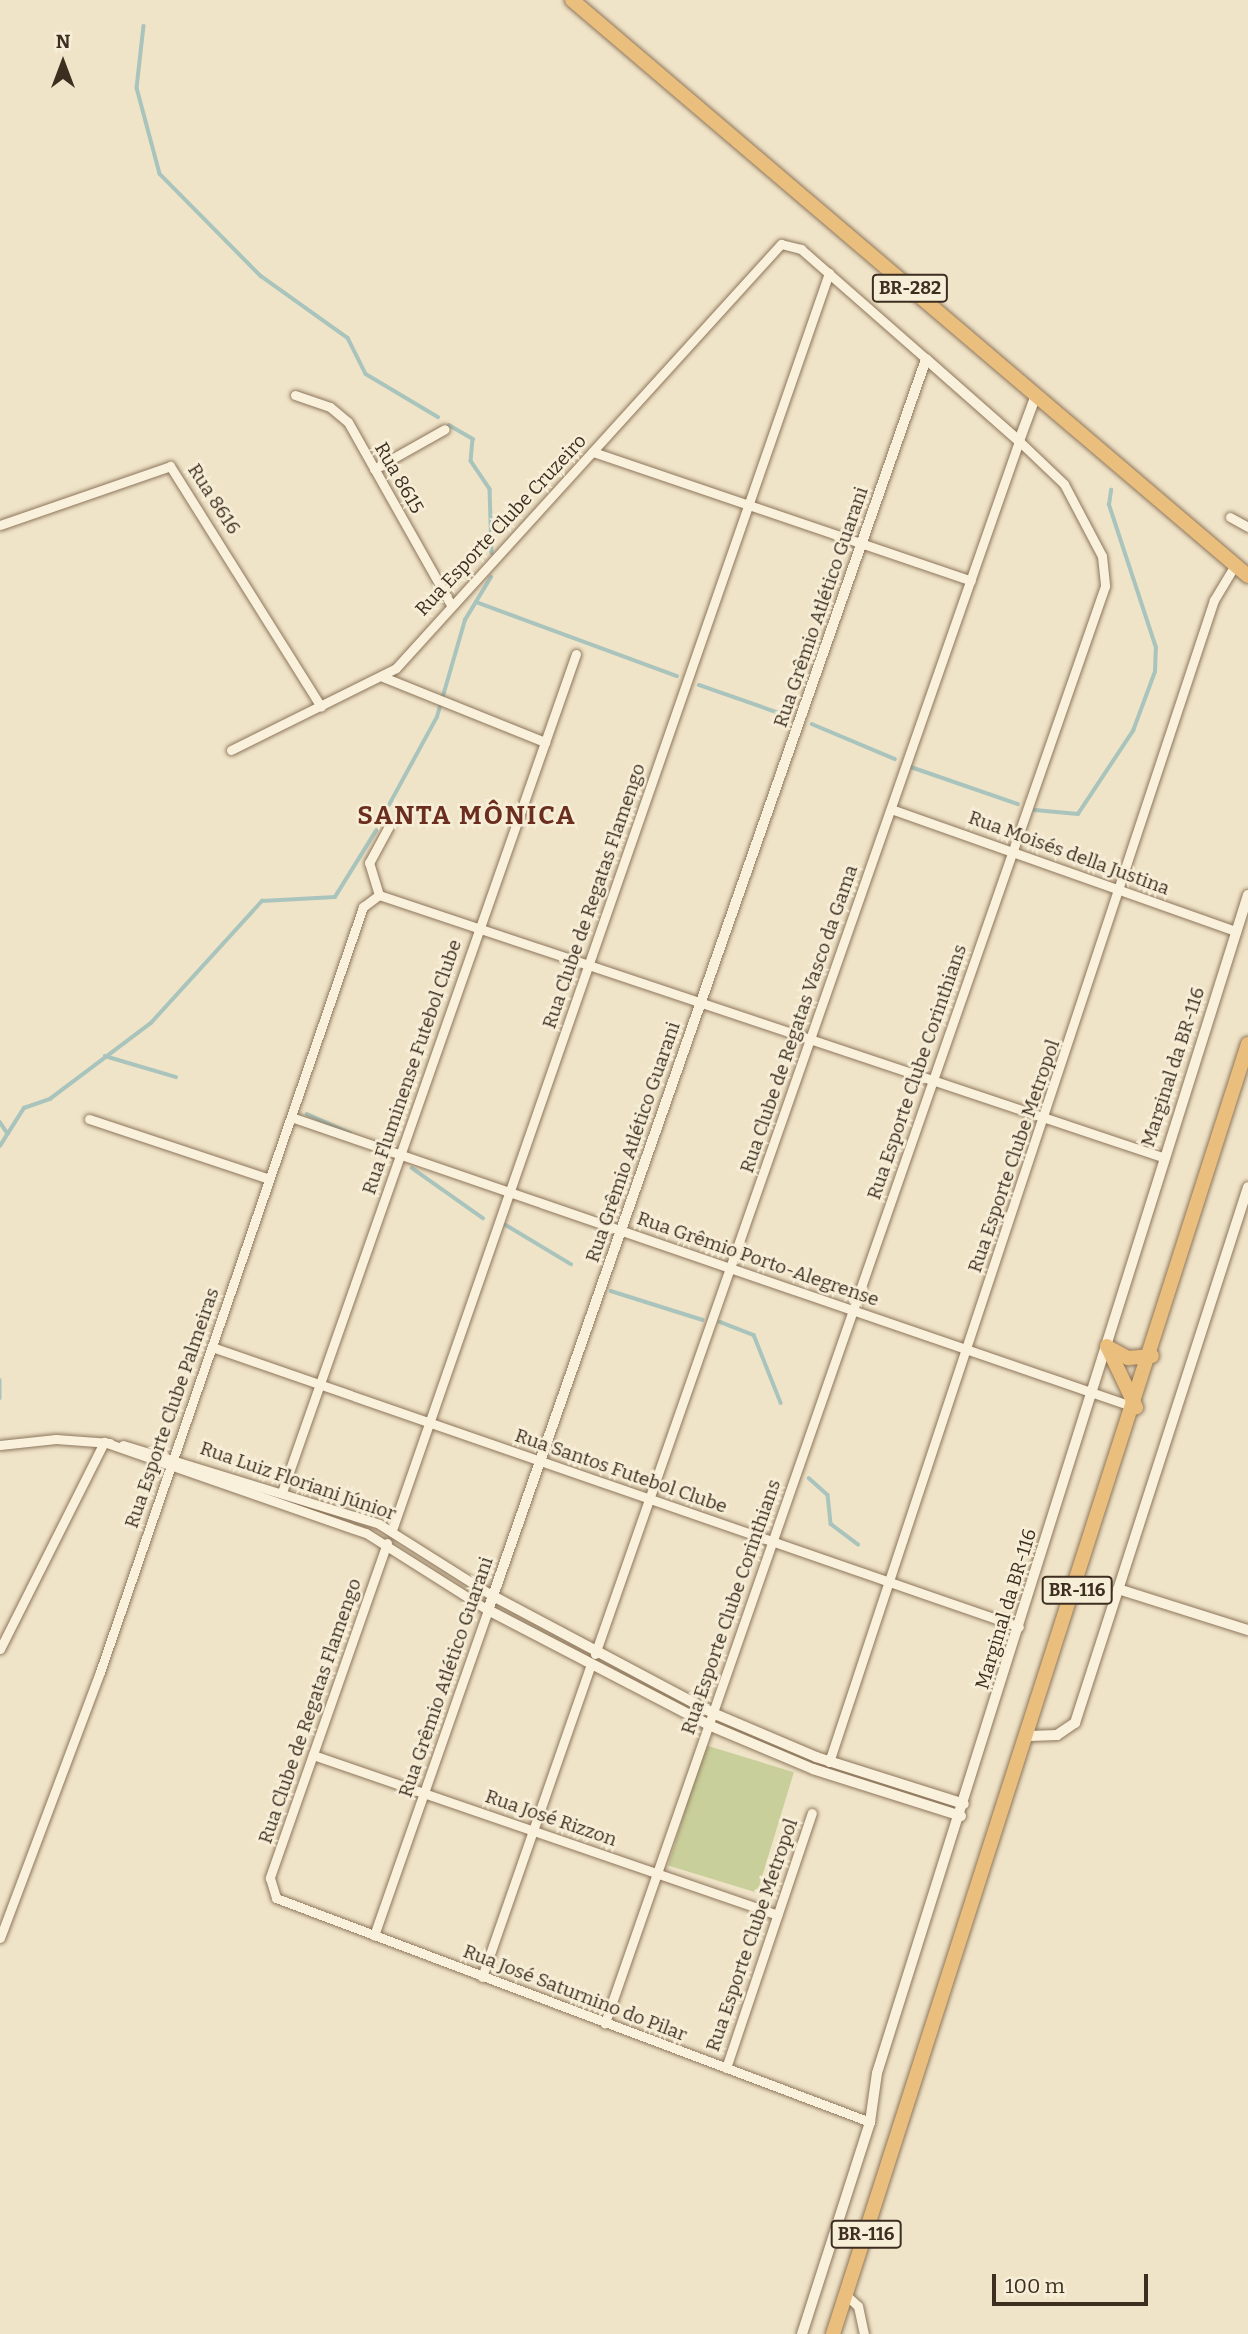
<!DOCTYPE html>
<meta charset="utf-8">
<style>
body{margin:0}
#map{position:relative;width:1248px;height:2334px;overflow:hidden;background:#f0e4c8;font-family:Bitter,serif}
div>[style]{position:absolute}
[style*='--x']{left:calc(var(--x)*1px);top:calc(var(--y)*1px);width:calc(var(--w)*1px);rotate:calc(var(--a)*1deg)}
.green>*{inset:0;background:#c9cf9b;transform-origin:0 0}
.stream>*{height:3.5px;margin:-1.75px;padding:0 1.75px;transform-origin:1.75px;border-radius:1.75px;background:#a9c4bc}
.roads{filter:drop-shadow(0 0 2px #8d765c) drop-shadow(0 0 2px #8d765c)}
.minor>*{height:9px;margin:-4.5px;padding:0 4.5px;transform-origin:4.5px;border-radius:4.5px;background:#faf1dc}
.tertiary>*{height:10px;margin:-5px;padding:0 5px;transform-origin:5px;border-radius:5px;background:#faf1dc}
.trunk>*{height:14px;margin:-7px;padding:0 7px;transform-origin:7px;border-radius:7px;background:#eabe7c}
span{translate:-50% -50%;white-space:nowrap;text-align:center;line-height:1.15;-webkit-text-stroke:5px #f7eed8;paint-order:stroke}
.shield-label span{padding:2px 5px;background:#f7eed8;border:2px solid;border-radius:5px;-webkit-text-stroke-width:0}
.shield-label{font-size:18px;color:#3d2e20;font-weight:700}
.street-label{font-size:19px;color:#3d2e20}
.district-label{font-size:26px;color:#6b2e1e;font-weight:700;letter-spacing:2px}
.north{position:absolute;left:28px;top:28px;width:70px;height:70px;-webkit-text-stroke:5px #f7eed8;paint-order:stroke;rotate:0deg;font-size:19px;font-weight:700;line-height:28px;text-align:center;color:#3d2e20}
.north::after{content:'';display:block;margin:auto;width:24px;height:32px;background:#3d2e20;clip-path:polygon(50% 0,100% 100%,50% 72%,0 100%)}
.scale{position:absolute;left:992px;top:2274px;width:156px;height:32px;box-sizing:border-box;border:4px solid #3d2e20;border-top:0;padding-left:9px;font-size:21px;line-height:24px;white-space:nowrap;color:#3d2e20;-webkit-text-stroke:5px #f7eed8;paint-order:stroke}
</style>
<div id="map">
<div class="green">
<div style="left:705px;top:1745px;width:93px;height:126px;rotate:17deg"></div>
</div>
<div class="stream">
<div style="--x:144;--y:26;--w:62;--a:96.4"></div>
<div style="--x:137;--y:88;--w:89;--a:75"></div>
<div style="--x:160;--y:174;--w:144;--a:45.3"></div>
<div style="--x:261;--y:276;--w:107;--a:35.5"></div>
<div style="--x:348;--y:338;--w:40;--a:63.4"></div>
<div style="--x:366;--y:374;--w:84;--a:30.8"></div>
<div style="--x:449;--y:425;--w:28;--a:30"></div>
<div style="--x:473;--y:439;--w:22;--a:95"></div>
<div style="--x:471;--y:461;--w:34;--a:56"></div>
<div style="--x:490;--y:489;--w:64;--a:88.2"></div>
<div style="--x:476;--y:602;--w:214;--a:20.2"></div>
<div style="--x:699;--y:685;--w:97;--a:19.2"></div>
<div style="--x:812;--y:724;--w:90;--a:22.9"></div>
<div style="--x:911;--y:767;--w:113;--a:19.1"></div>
<div style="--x:389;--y:805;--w:100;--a:-61.4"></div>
<div style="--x:437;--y:717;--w:101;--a:-73.9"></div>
<div style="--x:465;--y:620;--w:50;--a:-58.8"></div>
<div style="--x:1035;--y:810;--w:43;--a:5.3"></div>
<div style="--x:1078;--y:814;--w:100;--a:-56.5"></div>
<div style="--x:1133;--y:731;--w:63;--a:-69.6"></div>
<div style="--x:1155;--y:672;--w:24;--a:-88"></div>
<div style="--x:1156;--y:648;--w:151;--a:-108.2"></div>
<div style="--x:1109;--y:505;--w:15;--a:-82"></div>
<div style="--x:105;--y:1056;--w:74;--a:16.5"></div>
<div style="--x:307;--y:1114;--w:47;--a:23.8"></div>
<div style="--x:0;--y:1122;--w:14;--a:56"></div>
<div style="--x:0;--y:1146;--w:45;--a:-57.7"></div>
<div style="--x:24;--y:1108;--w:28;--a:-19"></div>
<div style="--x:50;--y:1099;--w:126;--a:-37"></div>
<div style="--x:151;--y:1023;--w:165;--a:-47.7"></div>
<div style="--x:262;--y:901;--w:73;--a:-3.1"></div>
<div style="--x:335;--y:897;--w:78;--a:-58.2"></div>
<div style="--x:412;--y:1168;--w:87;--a:35.2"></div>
<div style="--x:506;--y:1225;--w:76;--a:31"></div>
<div style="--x:611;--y:1291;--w:96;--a:17.5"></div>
<div style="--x:720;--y:1322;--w:36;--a:21"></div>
<div style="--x:754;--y:1335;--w:73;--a:68.3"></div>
<div style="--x:0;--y:1380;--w:18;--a:90"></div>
<div style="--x:809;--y:1478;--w:25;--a:42"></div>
<div style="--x:828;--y:1495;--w:29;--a:84"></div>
<div style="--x:831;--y:1524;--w:34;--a:37"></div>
</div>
<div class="roads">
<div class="minor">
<div style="--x:295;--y:395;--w:37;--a:19"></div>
<div style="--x:330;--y:407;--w:23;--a:40"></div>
<div style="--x:348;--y:422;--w:208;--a:60.6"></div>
<div style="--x:593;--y:452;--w:399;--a:18.8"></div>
<div style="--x:374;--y:469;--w:81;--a:-29.4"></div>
<div style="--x:1230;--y:517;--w:21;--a:29"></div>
<div style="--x:0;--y:525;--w:180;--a:-19.1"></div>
<div style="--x:170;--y:466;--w:284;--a:57.9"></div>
<div style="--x:383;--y:677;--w:175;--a:21.9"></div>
<div style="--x:231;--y:750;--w:184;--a:-26.4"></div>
<div style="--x:396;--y:668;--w:573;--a:-47.76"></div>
<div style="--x:781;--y:244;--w:21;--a:14"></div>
<div style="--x:801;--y:249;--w:167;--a:41.3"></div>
<div style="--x:891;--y:809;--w:366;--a:19.5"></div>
<div style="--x:379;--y:895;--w:826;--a:18.5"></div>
<div style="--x:379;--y:895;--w:34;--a:-107"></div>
<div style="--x:369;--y:863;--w:42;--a:-61.6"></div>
<div style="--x:291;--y:1117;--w:891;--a:18.98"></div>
<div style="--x:89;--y:1119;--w:190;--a:18.4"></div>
<div style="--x:212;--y:1347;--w:854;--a:19.13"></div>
<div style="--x:104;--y:1442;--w:277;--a:19.2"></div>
<div style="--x:366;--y:1533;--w:144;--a:32.3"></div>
<div style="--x:488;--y:1610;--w:345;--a:109.3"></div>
<div style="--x:0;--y:1445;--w:56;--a:-6.1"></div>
<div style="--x:56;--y:1439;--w:54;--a:4.2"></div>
<div style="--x:123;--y:1445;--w:268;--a:17.1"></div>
<div style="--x:379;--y:1524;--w:135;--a:32.3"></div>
<div style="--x:282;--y:1492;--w:888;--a:-70.67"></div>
<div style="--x:392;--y:1530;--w:1331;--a:-70.83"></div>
<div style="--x:387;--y:1543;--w:355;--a:109.3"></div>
<div style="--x:270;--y:1878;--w:21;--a:73"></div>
<div style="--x:276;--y:1898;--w:635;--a:20.66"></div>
<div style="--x:0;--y:1649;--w:232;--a:-63.3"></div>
<div style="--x:595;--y:1654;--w:1285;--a:-70.73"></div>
<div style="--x:1019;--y:441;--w:62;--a:43.7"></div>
<div style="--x:1064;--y:484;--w:81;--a:62.2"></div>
<div style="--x:1102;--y:556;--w:30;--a:84"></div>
<div style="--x:1105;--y:586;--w:1522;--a:109.19"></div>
<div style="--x:313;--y:1755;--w:491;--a:19"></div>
<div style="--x:829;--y:1762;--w:1224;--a:-71.67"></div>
<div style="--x:1214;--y:600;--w:41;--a:-59"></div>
<div style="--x:0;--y:1938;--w:284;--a:-69.4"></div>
<div style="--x:100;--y:1672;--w:809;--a:-71.03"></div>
<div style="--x:363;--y:907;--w:20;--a:-37"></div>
<div style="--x:482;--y:1977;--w:328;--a:-70.8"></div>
<div style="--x:726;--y:2068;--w:269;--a:-71.4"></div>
<div style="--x:846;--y:2295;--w:16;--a:43"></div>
<div style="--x:858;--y:2306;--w:29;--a:78"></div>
</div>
<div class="tertiary">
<div style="--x:1118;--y:1589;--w:136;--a:17.5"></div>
<div style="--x:493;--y:1596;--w:249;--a:28"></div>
<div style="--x:713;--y:1713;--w:112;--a:23.1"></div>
<div style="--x:816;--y:1757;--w:155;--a:17.6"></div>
<div style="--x:1030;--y:1736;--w:27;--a:-2"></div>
<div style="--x:1057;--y:1735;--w:22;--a:-34"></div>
<div style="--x:1075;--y:1723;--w:563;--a:-72.11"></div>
<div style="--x:961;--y:1816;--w:155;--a:-162.4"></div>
<div style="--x:813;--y:1769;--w:113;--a:-157.1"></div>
<div style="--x:709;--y:1725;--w:249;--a:-152.5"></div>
<div style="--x:488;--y:1610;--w:1325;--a:-70.7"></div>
<div style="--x:926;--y:359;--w:124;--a:41.4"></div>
<div style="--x:1019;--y:441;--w:49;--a:-69.7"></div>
<div style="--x:802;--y:2334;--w:223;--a:-72.2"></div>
<div style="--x:870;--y:2122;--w:49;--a:-81.9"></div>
<div style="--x:877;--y:2073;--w:1235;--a:-72.52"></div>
</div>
<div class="trunk">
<div style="--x:572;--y:0;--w:888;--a:40.43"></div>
<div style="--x:1107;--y:1346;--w:68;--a:64.6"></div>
<div style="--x:1108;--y:1347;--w:23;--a:29"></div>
<div style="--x:1128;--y:1358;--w:24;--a:-5"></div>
<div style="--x:833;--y:2334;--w:1355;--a:-72.17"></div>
</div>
</div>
<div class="shield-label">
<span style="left:910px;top:288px">BR-282</span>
<span style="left:1077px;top:1590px">BR-116</span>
<span style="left:866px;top:2234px">BR-116</span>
</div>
<div class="street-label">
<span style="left:399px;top:478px;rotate:60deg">Rua 8615</span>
<span style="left:214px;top:499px;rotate:57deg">Rua 8616</span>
<span style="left:501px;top:525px;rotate:-47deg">Rua Esporte Clube Cruzeiro</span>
<span style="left:821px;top:607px;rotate:-71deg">Rua Grêmio Atlético Guarani</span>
<span style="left:1069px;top:853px;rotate:20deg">Rua Moisés della Justina</span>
<span style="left:594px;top:896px;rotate:-71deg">Rua Clube de Regatas Flamengo</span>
<span style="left:799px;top:1019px;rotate:-71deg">Rua Clube de Regatas Vasco da Gama</span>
<span style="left:412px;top:1067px;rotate:-71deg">Rua Fluminense Futebol Clube</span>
<span style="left:1173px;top:1067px;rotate:-72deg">Marginal da BR-116</span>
<span style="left:917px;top:1072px;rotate:-71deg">Rua Esporte Clube Corinthians</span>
<span style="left:633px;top:1142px;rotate:-71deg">Rua Grêmio Atlético Guarani</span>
<span style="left:1014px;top:1156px;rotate:-71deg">Rua Esporte Clube Metropol</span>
<span style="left:758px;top:1259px;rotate:19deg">Rua Grêmio Porto-Alegrense</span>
<span style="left:172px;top:1408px;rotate:-71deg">Rua Esporte Clube Palmeiras</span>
<span style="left:621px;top:1471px;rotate:19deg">Rua Santos Futebol Clube</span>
<span style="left:298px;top:1481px;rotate:19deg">Rua Luiz Floriani Júnior</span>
<span style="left:731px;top:1607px;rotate:-71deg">Rua Esporte Clube Corinthians</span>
<span style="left:1006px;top:1609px;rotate:-73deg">Marginal da BR-116</span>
<span style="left:446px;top:1677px;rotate:-71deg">Rua Grêmio Atlético Guarani</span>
<span style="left:310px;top:1711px;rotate:-71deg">Rua Clube de Regatas Flamengo</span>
<span style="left:551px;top:1818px;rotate:19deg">Rua José Rizzon</span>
<span style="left:752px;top:1935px;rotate:-71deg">Rua Esporte Clube Metropol</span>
<span style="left:575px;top:1993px;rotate:21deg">Rua José Saturnino do Pilar</span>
</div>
<div class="district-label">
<span style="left:467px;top:816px">SANTA MÔNICA</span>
</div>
<div class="north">N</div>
<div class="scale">100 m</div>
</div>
